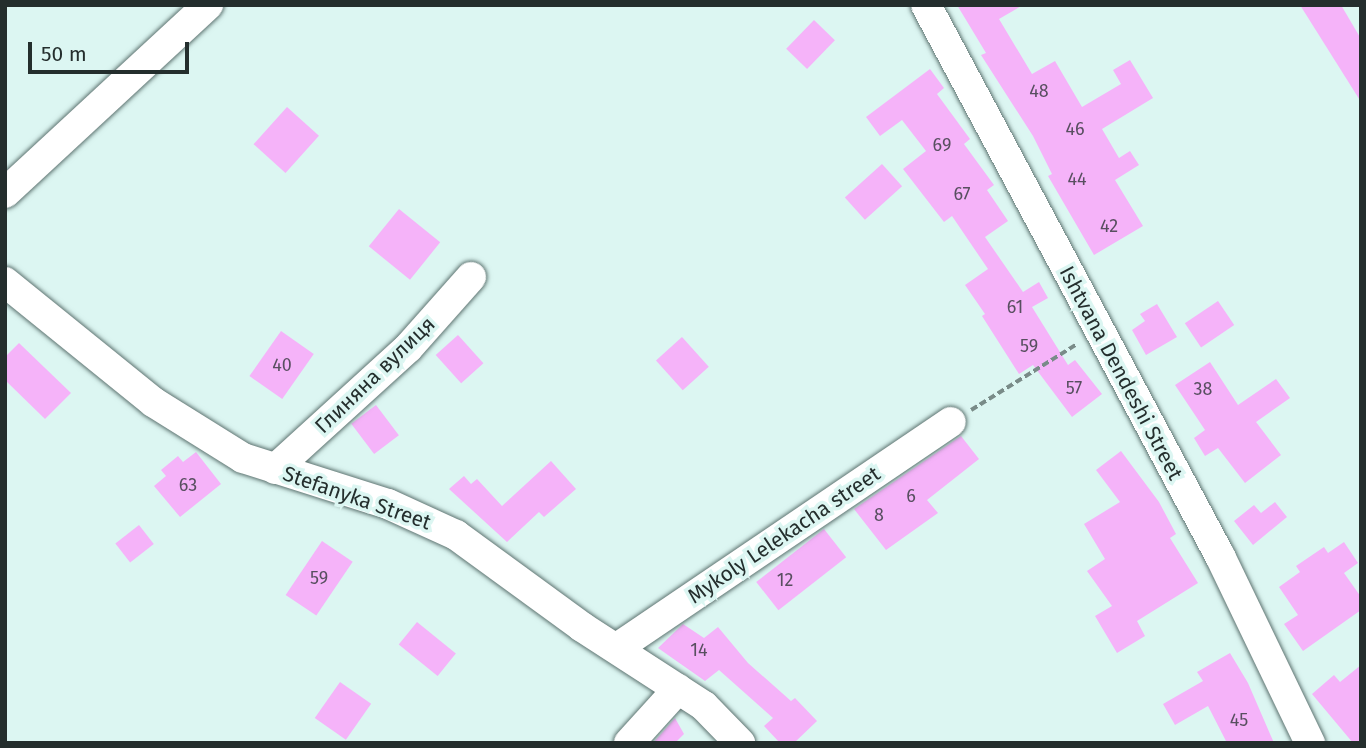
<!DOCTYPE html>
<meta charset="utf-8">
<style>
body{margin:0}
#map{position:relative;width:1366px;height:748px;overflow:hidden;background:#dcf6f2;font-family:"Fira Sans",sans-serif}
div>[style]{position:absolute}
[style*='--x']{left:calc(var(--x)*1px);top:calc(var(--y)*1px);width:calc(var(--w)*1px);rotate:calc(var(--a)*1deg)}
.building>*{inset:0;background:#f5b3f9;transform-origin:0 0}
.path>*{height:3.5px;margin-top:-1.75px;transform-origin:0;background:repeating-linear-gradient(90deg,#798b88 0 7px,transparent 0 10.5px)}
.roads{filter:drop-shadow(0 0 2px #5e7471) drop-shadow(0 0 2px #5e7471)}
.minor>*{height:30px;margin:-15px;padding:0 15px;transform-origin:15px;border-radius:15px;background:#fff}
span{translate:-50% -50%;white-space:nowrap;text-align:center;line-height:1.15;-webkit-text-stroke:7px #dcf6f2;paint-order:stroke}
.number-label{font-size:18px;color:#584f60}
.number-label span{-webkit-text-stroke-width:0}
.street-label{font-size:21px;color:#242e2d}
.frame{position:absolute;inset:0;border:7px solid #242e2d;pointer-events:none}
.scale{position:absolute;left:28px;top:42px;width:161px;height:32px;box-sizing:border-box;border:4px solid #242e2d;border-top:0;padding-left:9px;font-size:21px;line-height:24px;white-space:nowrap;color:#242e2d;-webkit-text-stroke:5px #dcf6f2;paint-order:stroke}
</style>
<div id="map">
<div class="building">
<div style="clip-path:polygon(957px 5px,1023px 5px,999px 19px,1032px 74px,1055px 61px,1082px 107px,1121px 84px,1113px 70px,1130px 60px,1153px 98px,1102px 129px,1119px 158px,1130px 151px,1139px 165px,1115px 180px,1143px 226px,1094px 255px,1048px 176px,1052px 174px,1033px 136px,981px 55px,986px 53px)"></div>
<div style="clip-path:polygon(1300px 5px,1341px 5px,1361px 39px,1361px 102px)"></div>
<div style="left:814px;top:20px;width:29px;height:40px;rotate:44deg"></div>
<div style="clip-path:polygon(930px 69px,944px 88px,937px 94px,970px 139px,964px 144px,994px 185px,987px 190px,1008px 221px,985px 237px,1023px 292px,1039px 282px,1048px 298px,1032px 307px,1068px 365px,1075px 360px,1102px 394px,1072px 417px,1033px 365px,1019px 374px,982px 316px,985px 314px,965px 285px,988px 269px,952px 216px,944px 222px,903px 169px,926px 151px,902px 120px,880px 136px,866px 117px)"></div>
<div style="left:287px;top:107px;width:43px;height:50px;rotate:42deg"></div>
<div style="left:882px;top:164px;width:30px;height:50px;rotate:48deg"></div>
<div style="left:399px;top:209px;width:53px;height:48px;rotate:39deg"></div>
<div style="left:1218px;top:301px;width:29px;height:40px;rotate:56deg"></div>
<div style="clip-path:polygon(1157px 304px,1177px 337px,1146px 355px,1132px 330px,1145px 321px,1140px 314px)"></div>
<div style="left:281px;top:331px;width:40px;height:55px;rotate:35deg"></div>
<div style="left:458px;top:335px;width:38px;height:30px;rotate:48deg"></div>
<div style="left:682px;top:337px;width:40px;height:35px;rotate:48deg"></div>
<div style="clip-path:polygon(19px 343px,71px 393px,45px 419px,5px 380px,5px 357px)"></div>
<div style="clip-path:polygon(1210px 362px,1238px 405px,1276px 379px,1290px 398px,1256px 422px,1281px 455px,1245px 483px,1218px 448px,1205px 456px,1194px 438px,1205px 430px,1175px 385px)"></div>
<div style="left:376px;top:405px;width:38px;height:31px;rotate:53deg"></div>
<div style="clip-path:polygon(961px 436px,979px 459px,927px 500px,938px 513px,886px 550px,854px 509px)"></div>
<div style="clip-path:polygon(1121px 451px,1159px 502px,1176px 534px,1170px 538px,1198px 583px,1137px 621px,1145px 636px,1117px 653px,1095px 616px,1112px 606px,1087px 571px,1105px 559px,1084px 524px,1120px 502px,1096px 470px)"></div>
<div style="clip-path:polygon(196px 452px,221px 484px,180px 517px,154px 486px,166px 476px,161px 470px,178px 456px,183px 462px)"></div>
<div style="clip-path:polygon(551px 461px,576px 489px,544px 517px,539px 512px,507px 542px,449px 489px,464px 476px,471px 484px,477px 479px,502px 506px)"></div>
<div style="clip-path:polygon(1275px 502px,1287px 517px,1253px 545px,1234px 521px,1254px 505px,1261px 513px)"></div>
<div style="left:139px;top:525px;width:24px;height:30px;rotate:52deg"></div>
<div style="left:824px;top:529px;width:36px;height:86px;rotate:52deg"></div>
<div style="left:322px;top:541px;width:37px;height:65px;rotate:34deg"></div>
<div style="clip-path:polygon(1344px 542px,1358px 563px,1344px 573px,1361px 597px,1361px 610px,1303px 651px,1284px 624px,1298px 615px,1279px 587px,1300px 572px,1296px 566px,1324px 547px,1328px 553px)"></div>
<div style="left:417px;top:622px;width:50px;height:29px;rotate:39deg"></div>
<div style="clip-path:polygon(683px 624px,704px 638px,718px 627px,748px 663px,791px 701px,795px 698px,817px 721px,794px 743px,780px 743px,764px 726px,773px 718px,719px 670px,705px 681px,658px 648px)"></div>
<div style="clip-path:polygon(1230px 653px,1248px 683px,1274px 743px,1227px 743px,1208px 706px,1175px 725px,1163px 704px,1203px 681px,1197px 672px)"></div>
<div style="clip-path:polygon(1361px 665px,1361px 743px,1353px 743px,1312px 694px,1334px 675px,1340px 682px)"></div>
<div style="left:340px;top:682px;width:38px;height:44px;rotate:35deg"></div>
<div style="clip-path:polygon(675px 718px,684px 734px,675px 743px,653px 743px)"></div>
</div>
<div class="path">
<div style="--x:971;--y:410;--w:125;--a:-31.9"></div>
</div>
<div class="roads">
<div class="minor">
<div style="--x:926;--y:5;--w:625;--a:61.92"></div>
<div style="--x:1220;--y:556;--w:208;--a:64.3"></div>
<div style="--x:5;--y:193;--w:277;--a:-42.8"></div>
<div style="--x:5;--y:282;--w:191;--a:39"></div>
<div style="--x:153;--y:402;--w:106;--a:31.9"></div>
<div style="--x:243;--y:458;--w:152;--a:17.6"></div>
<div style="--x:388;--y:504;--w:75;--a:24.5"></div>
<div style="--x:456;--y:535;--w:156;--a:36.1"></div>
<div style="--x:582;--y:627;--w:145;--a:32.9"></div>
<div style="--x:704;--y:706;--w:52;--a:45.8"></div>
<div style="--x:275;--y:469;--w:180;--a:-42.3"></div>
<div style="--x:408;--y:348;--w:95;--a:-48.4"></div>
<div style="--x:617;--y:648;--w:403;--a:-34.1"></div>
<div style="--x:629;--y:743;--w:73;--a:-47.8"></div>
</div>
</div>
<div class="number-label">
<span style="left:1039px;top:91px">48</span>
<span style="left:1075px;top:129px">46</span>
<span style="left:942px;top:145px">69</span>
<span style="left:1077px;top:179px">44</span>
<span style="left:962px;top:194px">67</span>
<span style="left:1109px;top:226px">42</span>
<span style="left:1015px;top:307px">61</span>
<span style="left:1029px;top:346px">59</span>
<span style="left:282px;top:365px">40</span>
<span style="left:1074px;top:388px">57</span>
<span style="left:1203px;top:389px">38</span>
<span style="left:188px;top:485px">63</span>
<span style="left:911px;top:496px">6</span>
<span style="left:879px;top:515px">8</span>
<span style="left:319px;top:578px">59</span>
<span style="left:785px;top:580px">12</span>
<span style="left:699px;top:650px">14</span>
<span style="left:1239px;top:720px">45</span>
</div>
<div class="street-label">
<span style="left:1121px;top:373px;rotate:62deg">Ishtvana Dendeshi Street</span>
<span style="left:375px;top:375px;rotate:-44deg">Глиняна вулиця</span>
<span style="left:357px;top:498px;rotate:19deg">Stefanyka Street</span>
<span style="left:784px;top:535px;rotate:-34deg">Mykoly Lelekacha street</span>
</div>
<div class="frame"></div>
<div class="scale">50 m</div>
</div>
